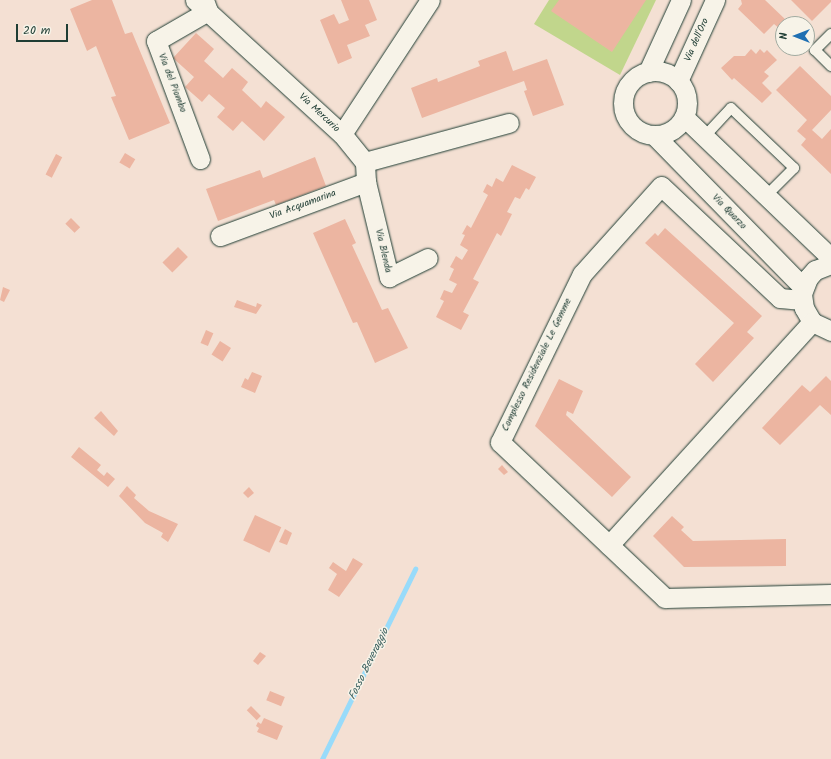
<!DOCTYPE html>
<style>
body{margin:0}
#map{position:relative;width:831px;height:759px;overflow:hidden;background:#f4e0d3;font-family:Kalam,sans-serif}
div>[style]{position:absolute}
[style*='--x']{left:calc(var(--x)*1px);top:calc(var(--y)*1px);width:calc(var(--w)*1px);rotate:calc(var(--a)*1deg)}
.green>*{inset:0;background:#c1d68c}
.stream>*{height:5px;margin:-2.5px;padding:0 2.5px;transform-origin:2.5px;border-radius:2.5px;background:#98dbfa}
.building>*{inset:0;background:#ecb5a1;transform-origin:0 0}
.roads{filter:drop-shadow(0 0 1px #1f3d34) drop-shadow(0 0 1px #1f3d34)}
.service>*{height:10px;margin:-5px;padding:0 5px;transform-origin:5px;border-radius:5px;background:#f7f3e8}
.minor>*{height:19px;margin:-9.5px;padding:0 9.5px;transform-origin:9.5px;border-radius:9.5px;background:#f7f3e8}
.minor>.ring{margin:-9.5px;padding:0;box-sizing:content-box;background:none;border:19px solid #f7f3e8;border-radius:50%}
span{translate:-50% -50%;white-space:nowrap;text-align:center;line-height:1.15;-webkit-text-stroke:3px #f7f3e8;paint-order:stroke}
.street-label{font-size:10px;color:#1f3d34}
.water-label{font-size:11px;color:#375d5c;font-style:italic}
.north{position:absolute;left:775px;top:16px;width:40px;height:40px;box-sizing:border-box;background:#f7f3e8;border:1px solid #a1aaa0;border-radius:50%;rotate:270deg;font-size:11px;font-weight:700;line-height:16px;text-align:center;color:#1f3d34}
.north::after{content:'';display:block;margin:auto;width:14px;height:18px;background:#1f6fb2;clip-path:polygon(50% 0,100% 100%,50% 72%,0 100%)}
.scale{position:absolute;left:16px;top:24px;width:52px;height:18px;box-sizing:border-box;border:2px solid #1f3d34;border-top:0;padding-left:5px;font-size:12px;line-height:14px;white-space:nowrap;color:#1f3d34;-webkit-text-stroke:3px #f7f3e8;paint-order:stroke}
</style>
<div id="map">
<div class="green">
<div style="clip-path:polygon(549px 0,656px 0,620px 75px,534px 24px)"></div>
</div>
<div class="stream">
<div style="--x:322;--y:759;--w:212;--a:-63.9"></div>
</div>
<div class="building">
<div style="clip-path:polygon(92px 0,112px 0,125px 34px,132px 32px,170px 123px,129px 140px,111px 97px,116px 96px,96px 46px,87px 51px,70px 9px)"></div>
<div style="clip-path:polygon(341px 0,369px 0,377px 20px,365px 25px,370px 36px,347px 45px,352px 58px,338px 64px,320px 20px,334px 14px,339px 24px,349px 20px)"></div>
<div style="clip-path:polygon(559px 0,646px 0,612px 52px,551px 11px)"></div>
<div style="clip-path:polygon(741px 0,765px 0,787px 21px,780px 29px,774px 24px,764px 34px,738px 9px,742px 4px)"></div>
<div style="clip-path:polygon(791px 0,831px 0,831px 2px,812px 21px)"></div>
<div style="clip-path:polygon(196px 33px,214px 49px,204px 61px,223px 78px,232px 68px,248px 82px,242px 90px,261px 108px,266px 101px,285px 117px,264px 141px,242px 121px,233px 131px,217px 117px,225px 108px,209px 94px,202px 102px,185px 87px,194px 77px,173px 58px)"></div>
<div style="clip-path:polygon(751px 49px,756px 54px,760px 49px,764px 53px,767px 50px,777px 60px,764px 72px,769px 76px,762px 83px,772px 93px,762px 103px,734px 78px,732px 80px,721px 68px,734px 56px,745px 56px)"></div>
<div style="clip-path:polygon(506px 51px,513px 71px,547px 59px,564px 105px,533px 116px,524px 91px,527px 90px,524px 81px,422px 118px,411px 88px,437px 78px,438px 82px,480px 66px,478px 61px)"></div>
<div style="clip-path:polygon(800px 66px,831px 96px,831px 110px,812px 130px,822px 139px,831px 129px,831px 174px,801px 145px,806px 139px,797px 131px,807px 120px,776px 90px)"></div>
<div style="left:125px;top:153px;width:12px;height:11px;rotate:31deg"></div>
<div style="left:56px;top:154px;width:7px;height:23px;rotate:27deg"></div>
<div style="clip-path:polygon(315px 157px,326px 186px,276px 205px,274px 200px,218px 221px,206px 189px,260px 170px,263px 178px)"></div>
<div style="clip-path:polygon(512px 165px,536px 177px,529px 190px,526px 188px,520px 199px,515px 197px,507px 212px,512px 214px,501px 236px,497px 233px,473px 279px,479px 282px,463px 312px,469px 315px,461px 330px,436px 317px,444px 301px,440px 299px,444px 290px,452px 293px,457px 284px,449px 280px,454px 269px,450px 267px,456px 256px,462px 260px,468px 250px,460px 245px,465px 235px,462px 234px,467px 225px,471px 228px,488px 195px,483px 192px,487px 184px,492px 187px,496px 178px,503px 182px)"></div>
<div style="left:71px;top:218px;width:13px;height:8px;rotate:45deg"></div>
<div style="clip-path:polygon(345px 219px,356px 243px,352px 245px,382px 310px,388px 308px,408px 348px,375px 363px,357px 322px,353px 323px,313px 233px)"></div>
<div style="clip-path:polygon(665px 228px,762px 316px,747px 332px,754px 338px,713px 382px,695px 364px,734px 323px,645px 243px,655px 233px,658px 236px)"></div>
<div style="left:178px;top:247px;width:14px;height:22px;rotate:45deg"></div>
<div style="clip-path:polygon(3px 287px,10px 290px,4px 302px,0 300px)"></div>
<div style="clip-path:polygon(237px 300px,256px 307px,257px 303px,262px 305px,256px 314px,234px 307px)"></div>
<div style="left:206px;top:330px;width:8px;height:14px;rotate:23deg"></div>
<div style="left:220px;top:341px;width:13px;height:16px;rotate:32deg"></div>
<div style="clip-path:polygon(252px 372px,262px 376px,255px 393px,241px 387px,245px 378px,248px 380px)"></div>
<div style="clip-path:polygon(826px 376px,831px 381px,831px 415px,820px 405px,780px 445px,762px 428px,802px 385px,810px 392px)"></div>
<div style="clip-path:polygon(559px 379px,583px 391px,573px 414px,567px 411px,566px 415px,631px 477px,612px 497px,535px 426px)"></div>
<div style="clip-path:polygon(101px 411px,118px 431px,114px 436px,94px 418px)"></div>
<div style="clip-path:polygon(79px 447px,101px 465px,97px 470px,104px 476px,107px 472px,115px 479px,108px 487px,71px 457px)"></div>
<div style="clip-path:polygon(502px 465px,508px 472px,504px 475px,498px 469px)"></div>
<div style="clip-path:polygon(127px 486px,136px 495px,134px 498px,149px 511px,178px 524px,168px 542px,161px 537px,163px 533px,145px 523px,119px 496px)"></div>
<div style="clip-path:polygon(249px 487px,254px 493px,248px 498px,243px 493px)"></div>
<div style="left:255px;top:515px;width:29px;height:28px;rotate:25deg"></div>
<div style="clip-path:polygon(672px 516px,684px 527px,681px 530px,693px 541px,786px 539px,786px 566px,684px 567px,653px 536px)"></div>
<div style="clip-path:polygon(285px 529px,292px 533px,287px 545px,279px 542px)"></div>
<div style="clip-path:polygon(353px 558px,363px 564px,339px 597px,328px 590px,337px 574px,329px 568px,333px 562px,346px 571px)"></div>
<div style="clip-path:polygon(260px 652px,266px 656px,258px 665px,253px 661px)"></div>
<div style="left:270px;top:691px;width:16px;height:10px;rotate:22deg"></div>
<div style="left:251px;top:706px;width:14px;height:6px;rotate:45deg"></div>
<div style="clip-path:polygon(264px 718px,283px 726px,277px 740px,257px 732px,259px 728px,256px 726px,258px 722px,261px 724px)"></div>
</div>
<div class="roads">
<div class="service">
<div style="--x:831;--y:34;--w:23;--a:135"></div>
<div style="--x:815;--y:50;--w:23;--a:45"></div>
<div style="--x:705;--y:136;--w:38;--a:-47"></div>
<div style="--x:731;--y:108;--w:87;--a:43.6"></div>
<div style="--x:794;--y:168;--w:40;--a:135"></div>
</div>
<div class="minor">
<div style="--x:195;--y:0;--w:199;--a:42.4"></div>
<div style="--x:342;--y:134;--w:160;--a:-56.7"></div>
<div class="ring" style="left:623px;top:71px;width:45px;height:45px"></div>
<div style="--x:648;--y:72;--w:79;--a:-65.4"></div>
<div style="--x:678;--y:81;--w:89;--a:-65.4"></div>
<div style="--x:684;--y:117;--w:204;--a:43.8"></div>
<div style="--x:342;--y:134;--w:36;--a:51"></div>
<div style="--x:365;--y:162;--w:149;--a:-15.2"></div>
<div style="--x:655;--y:136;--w:211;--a:45.6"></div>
<div style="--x:200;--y:159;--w:126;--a:-110.4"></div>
<div style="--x:156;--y:41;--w:60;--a:-30"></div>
<div style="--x:208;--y:11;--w:12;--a:-110"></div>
<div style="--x:366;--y:182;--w:98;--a:76.4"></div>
<div style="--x:389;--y:277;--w:43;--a:-26"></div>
<div style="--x:220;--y:236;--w:156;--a:-20.3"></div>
<div style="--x:366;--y:182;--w:20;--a:-93"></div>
<div style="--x:831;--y:264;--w:17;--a:159"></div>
<div style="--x:815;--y:270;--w:11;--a:131"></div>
<div style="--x:808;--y:278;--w:17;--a:111"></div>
<div style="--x:802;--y:294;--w:14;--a:82"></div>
<div style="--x:804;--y:308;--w:16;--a:60"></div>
<div style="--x:812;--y:322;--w:21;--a:25"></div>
<div style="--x:802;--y:300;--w:22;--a:-175"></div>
<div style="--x:780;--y:298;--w:163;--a:-136.7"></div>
<div style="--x:661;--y:186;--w:118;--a:131.9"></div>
<div style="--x:582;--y:274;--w:187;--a:116"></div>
<div style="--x:500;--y:442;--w:227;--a:43.4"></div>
<div style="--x:665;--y:598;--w:166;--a:-1.4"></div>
<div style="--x:609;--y:545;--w:302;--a:-47.7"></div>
</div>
</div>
<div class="street-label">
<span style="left:697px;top:40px;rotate:-66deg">Via dell'Oro</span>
<span style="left:172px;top:83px;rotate:69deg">Via del Piombo</span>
<span style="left:319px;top:113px;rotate:43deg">Via Mercurio</span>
<span style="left:303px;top:205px;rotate:-20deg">Via Acquamarina</span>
<span style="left:729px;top:212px;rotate:46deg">Via Quarzo</span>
<span style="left:383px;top:251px;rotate:77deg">Via Blenda</span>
<span style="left:537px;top:365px;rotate:-64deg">Complesso Residenziale Le Gemme</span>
</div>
<div class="water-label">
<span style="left:369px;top:664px;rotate:-64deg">Fosso Beveraggio</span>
</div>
<div class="north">N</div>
<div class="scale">20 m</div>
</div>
